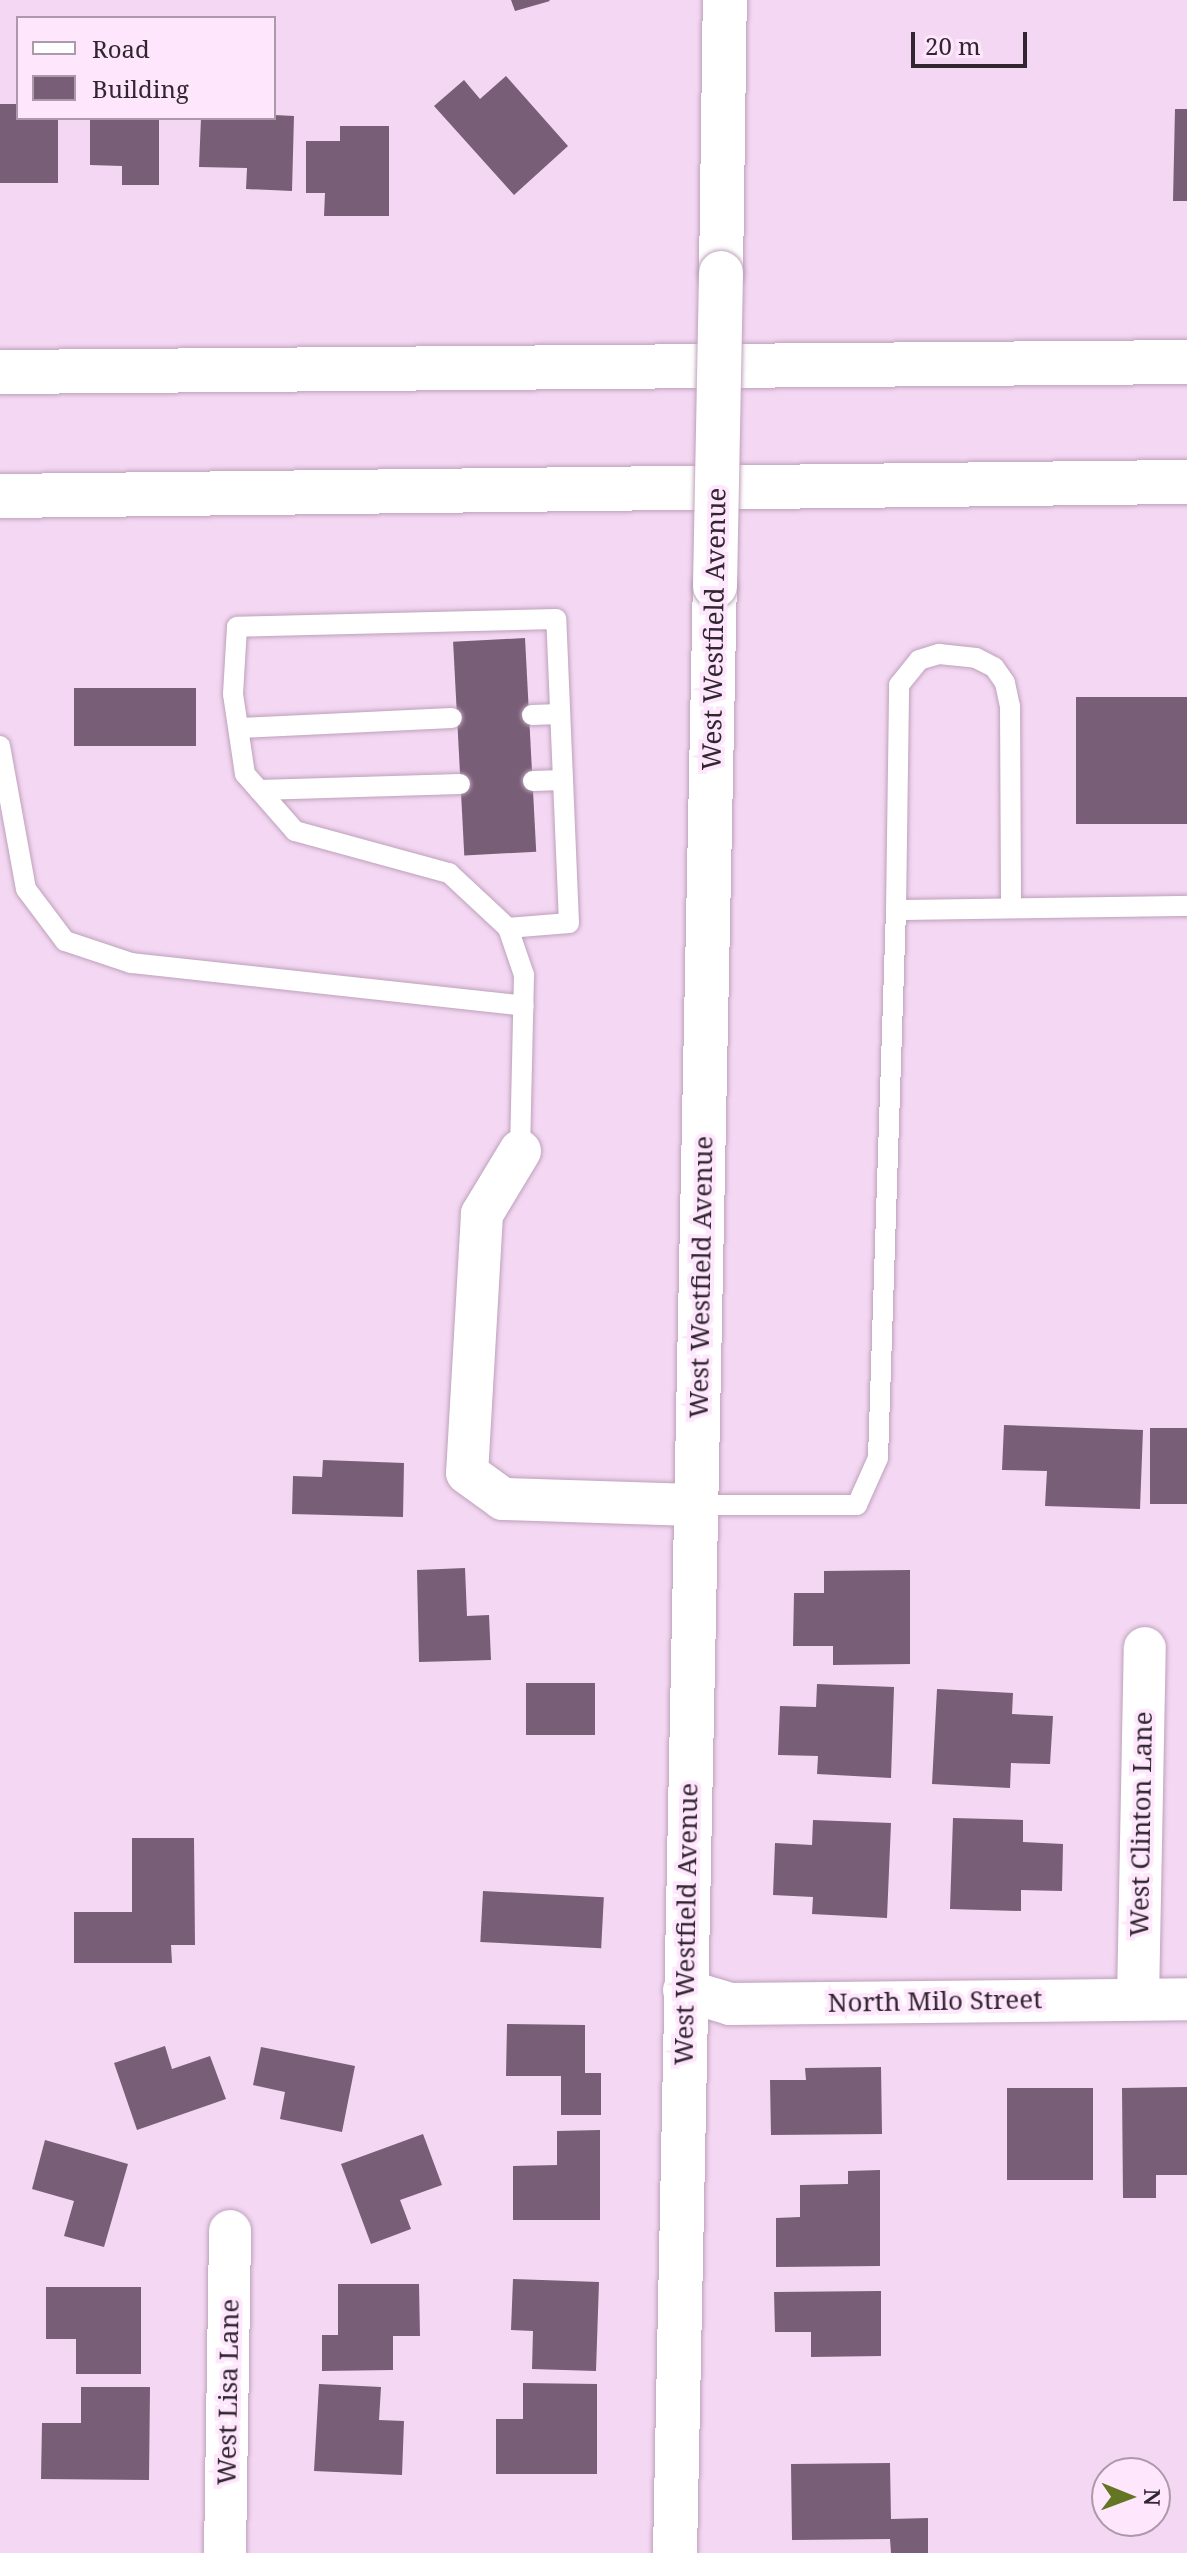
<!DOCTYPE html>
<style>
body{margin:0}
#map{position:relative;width:1187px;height:2553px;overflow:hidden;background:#f4d7f2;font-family:"Noto Serif",serif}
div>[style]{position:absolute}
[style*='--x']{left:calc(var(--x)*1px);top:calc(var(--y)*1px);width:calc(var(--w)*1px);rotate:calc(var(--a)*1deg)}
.building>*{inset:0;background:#785e76;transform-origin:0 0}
.roads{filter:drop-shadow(0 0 2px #bda1bb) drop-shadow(0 0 2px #bda1bb)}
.service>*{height:20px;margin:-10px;padding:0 10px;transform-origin:10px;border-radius:10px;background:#fff}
.minor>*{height:42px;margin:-21px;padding:0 21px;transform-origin:21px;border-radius:21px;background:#fff}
.tertiary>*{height:44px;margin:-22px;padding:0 22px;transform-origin:22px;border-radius:22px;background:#fff}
.motorway>*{height:44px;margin:-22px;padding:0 22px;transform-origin:22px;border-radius:22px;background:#fff}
.bridges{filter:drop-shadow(0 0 2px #bda1bb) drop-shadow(0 0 2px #bda1bb)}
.tertiary-bridge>*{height:44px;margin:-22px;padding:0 22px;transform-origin:22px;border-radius:22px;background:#fff}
span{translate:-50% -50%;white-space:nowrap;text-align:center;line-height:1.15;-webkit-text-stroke:8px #fee6fc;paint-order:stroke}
.street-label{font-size:26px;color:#312630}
.legend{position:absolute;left:16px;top:16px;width:260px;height:104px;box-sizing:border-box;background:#fee6fc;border:2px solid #ac99aa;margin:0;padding:10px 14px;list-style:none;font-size:24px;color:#312630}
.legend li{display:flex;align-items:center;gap:16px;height:40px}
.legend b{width:40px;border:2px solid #ac99aa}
.north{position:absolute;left:1091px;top:2457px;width:80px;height:80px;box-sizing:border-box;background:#fee6fc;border:2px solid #ac99aa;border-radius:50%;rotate:91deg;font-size:22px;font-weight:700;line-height:32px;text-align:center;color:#312630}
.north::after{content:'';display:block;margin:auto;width:28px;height:36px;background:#647523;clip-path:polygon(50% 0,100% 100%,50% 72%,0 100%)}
.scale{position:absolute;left:911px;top:32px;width:116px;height:36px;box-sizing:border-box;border:4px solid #312630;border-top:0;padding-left:10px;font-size:24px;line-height:28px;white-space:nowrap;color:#312630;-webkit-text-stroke:6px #fee6fc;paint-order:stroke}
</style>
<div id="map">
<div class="building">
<div style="clip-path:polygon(511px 0,549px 0,550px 1px,515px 11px)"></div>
<div style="clip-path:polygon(506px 76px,568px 146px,514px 195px,434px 106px,464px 80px,480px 99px)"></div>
<div style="clip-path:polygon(0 104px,18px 104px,18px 118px,58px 118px,58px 183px,0 183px)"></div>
<div style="clip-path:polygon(1175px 109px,1187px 109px,1187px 201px,1173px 201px)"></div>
<div style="clip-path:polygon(274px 115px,294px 116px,292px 191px,246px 189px,247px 168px,199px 167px,201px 118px)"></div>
<div style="clip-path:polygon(90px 118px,159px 118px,159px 185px,122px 185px,122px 166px,90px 165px)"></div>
<div style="clip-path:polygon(340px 126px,389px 126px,389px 216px,324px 216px,325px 193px,306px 193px,306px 141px,340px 141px)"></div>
<div style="left:525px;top:638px;width:214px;height:72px;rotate:87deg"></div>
<div style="left:74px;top:688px;width:122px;height:58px"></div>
<div style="left:1076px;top:697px;width:111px;height:127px"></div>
<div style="clip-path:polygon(1004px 1425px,1143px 1430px,1140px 1509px,1045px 1506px,1047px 1471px,1002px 1470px)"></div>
<div style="left:1187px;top:1428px;width:76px;height:37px;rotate:90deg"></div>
<div style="clip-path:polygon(323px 1460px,404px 1463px,403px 1517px,292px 1514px,293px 1476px,322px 1477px)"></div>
<div style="clip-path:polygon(465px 1568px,467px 1616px,489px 1615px,491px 1660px,419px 1662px,417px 1570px)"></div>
<div style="clip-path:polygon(910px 1570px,910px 1664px,833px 1665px,833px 1646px,793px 1646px,794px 1593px,824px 1593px,824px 1571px)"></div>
<div style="left:526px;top:1683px;width:69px;height:52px"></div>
<div style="clip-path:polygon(817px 1684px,894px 1687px,891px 1778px,817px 1774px,818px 1756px,778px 1755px,780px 1706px,816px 1707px)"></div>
<div style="clip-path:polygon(937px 1689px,1013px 1693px,1012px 1714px,1053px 1716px,1050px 1764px,1011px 1763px,1010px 1788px,932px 1784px)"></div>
<div style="clip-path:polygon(953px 1818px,1023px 1820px,1023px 1842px,1063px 1844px,1062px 1891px,1021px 1890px,1021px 1911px,950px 1909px)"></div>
<div style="clip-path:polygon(813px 1820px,891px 1823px,887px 1918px,812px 1914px,813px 1897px,773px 1895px,775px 1843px,812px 1845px)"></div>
<div style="clip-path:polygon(132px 1838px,194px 1838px,195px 1945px,171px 1945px,172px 1963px,74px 1963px,74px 1912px,132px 1912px)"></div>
<div style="left:483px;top:1891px;width:121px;height:51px;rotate:3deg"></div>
<div style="clip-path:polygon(507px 2024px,585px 2025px,585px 2073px,601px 2073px,601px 2115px,561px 2115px,561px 2076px,506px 2076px)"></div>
<div style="clip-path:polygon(165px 2046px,172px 2069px,210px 2056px,226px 2099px,137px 2130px,114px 2063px)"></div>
<div style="clip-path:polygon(261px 2047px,355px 2066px,342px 2132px,280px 2119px,285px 2092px,253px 2085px)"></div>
<div style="clip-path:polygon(881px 2067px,882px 2134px,771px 2135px,770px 2080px,806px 2080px,805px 2068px)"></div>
<div style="clip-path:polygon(1187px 2087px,1187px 2175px,1156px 2175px,1156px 2198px,1123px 2198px,1122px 2088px)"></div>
<div style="left:1007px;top:2088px;width:86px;height:92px"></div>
<div style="clip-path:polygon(600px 2130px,600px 2220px,513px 2220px,513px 2166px,557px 2165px,557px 2131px)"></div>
<div style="clip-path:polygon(423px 2134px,442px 2185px,400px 2200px,411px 2229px,371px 2244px,341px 2164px)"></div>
<div style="clip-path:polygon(45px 2140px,128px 2164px,104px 2247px,64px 2236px,74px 2201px,32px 2189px)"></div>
<div style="clip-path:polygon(880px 2170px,880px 2266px,776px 2267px,776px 2218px,800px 2217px,800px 2185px,848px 2184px,848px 2171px)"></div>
<div style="clip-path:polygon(513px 2279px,599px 2282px,596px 2371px,532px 2369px,533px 2331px,511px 2330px)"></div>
<div style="clip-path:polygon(338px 2284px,419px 2284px,420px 2336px,393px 2336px,393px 2370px,322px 2371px,322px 2335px,338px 2335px)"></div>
<div style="clip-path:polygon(46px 2287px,141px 2287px,141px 2374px,76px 2374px,76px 2339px,46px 2339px)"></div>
<div style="clip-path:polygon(881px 2291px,881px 2356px,811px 2357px,811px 2332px,775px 2332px,774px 2292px)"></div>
<div style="clip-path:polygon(523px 2383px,597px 2384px,597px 2474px,496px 2474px,496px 2419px,523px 2419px)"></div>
<div style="clip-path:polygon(319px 2384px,381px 2387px,379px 2420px,404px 2421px,402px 2475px,314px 2471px)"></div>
<div style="clip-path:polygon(81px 2387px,150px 2387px,149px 2480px,41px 2479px,42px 2423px,81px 2423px)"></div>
<div style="clip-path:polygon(890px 2463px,891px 2519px,928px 2518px,928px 2553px,891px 2553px,890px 2539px,792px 2540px,791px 2464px)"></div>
</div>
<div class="roads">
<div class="service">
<div style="--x:532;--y:715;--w:28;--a:-2"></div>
<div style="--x:240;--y:728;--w:212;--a:-2.7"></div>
<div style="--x:0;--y:746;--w:145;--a:79.7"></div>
<div style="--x:26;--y:889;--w:65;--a:53.1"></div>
<div style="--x:65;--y:941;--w:70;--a:18.4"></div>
<div style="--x:131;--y:963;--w:395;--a:6.2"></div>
<div style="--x:533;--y:781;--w:30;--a:-2"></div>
<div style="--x:259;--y:790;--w:201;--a:-1.7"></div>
<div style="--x:896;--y:910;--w:225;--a:-89.2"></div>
<div style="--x:899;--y:685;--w:32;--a:-51"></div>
<div style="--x:919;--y:660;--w:21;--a:-17"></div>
<div style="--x:939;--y:654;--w:37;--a:6"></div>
<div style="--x:976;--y:658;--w:20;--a:27"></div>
<div style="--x:994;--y:667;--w:19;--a:55"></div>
<div style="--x:1005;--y:683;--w:24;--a:78"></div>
<div style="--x:1010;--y:706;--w:202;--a:89.7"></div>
<div style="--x:508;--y:928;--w:61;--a:-4.7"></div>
<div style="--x:569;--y:923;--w:304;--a:-92.4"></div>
<div style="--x:556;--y:619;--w:319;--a:178.6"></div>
<div style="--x:237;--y:627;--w:67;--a:93.4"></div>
<div style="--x:233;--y:694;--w:81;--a:81.5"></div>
<div style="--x:245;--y:774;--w:76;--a:48.7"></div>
<div style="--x:295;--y:831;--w:160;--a:15.3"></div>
<div style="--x:449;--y:873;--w:81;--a:43"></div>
<div style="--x:508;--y:928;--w:50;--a:71.2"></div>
<div style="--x:524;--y:975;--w:176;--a:91.3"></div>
<div style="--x:696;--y:1505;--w:161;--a:0"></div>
<div style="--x:857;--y:1505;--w:51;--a:-65.9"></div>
<div style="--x:878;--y:1458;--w:548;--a:-88.12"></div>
<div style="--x:896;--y:910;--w:291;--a:-0.8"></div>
</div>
<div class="minor">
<div style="--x:520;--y:1151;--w:74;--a:121.1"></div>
<div style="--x:482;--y:1214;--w:259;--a:93.3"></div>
<div style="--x:467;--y:1473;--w:44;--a:35.8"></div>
<div style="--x:503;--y:1499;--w:193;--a:1.8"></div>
<div style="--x:684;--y:1990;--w:48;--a:16.9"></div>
<div style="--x:730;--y:2004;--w:457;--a:-0.6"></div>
<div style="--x:1138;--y:1999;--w:351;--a:-88.9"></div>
<div style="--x:225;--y:2553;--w:322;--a:-89.1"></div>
</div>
<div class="tertiary">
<div style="--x:721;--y:273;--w:273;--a:-89.2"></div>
<div style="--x:675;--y:2553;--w:1967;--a:-88.84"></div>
</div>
<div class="motorway">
<div style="--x:0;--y:372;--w:1187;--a:-0.48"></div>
<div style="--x:0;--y:496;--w:1187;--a:-0.68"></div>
</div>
</div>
<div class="bridges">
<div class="tertiary-bridge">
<div style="--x:715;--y:586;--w:313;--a:-88.9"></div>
</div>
</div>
<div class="street-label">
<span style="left:714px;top:629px;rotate:-89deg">West Westfield Avenue</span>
<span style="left:701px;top:1277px;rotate:-89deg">West Westfield Avenue</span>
<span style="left:1141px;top:1824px;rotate:-89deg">West Clinton Lane</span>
<span style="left:686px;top:1924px;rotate:-89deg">West Westfield Avenue</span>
<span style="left:935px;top:2001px;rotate:-1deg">North Milo Street</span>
<span style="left:228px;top:2392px;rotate:-89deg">West Lisa Lane</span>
</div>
<ul class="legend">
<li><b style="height:10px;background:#fff"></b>Road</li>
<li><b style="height:22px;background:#785e76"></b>Building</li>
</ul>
<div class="north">N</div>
<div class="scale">20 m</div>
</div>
